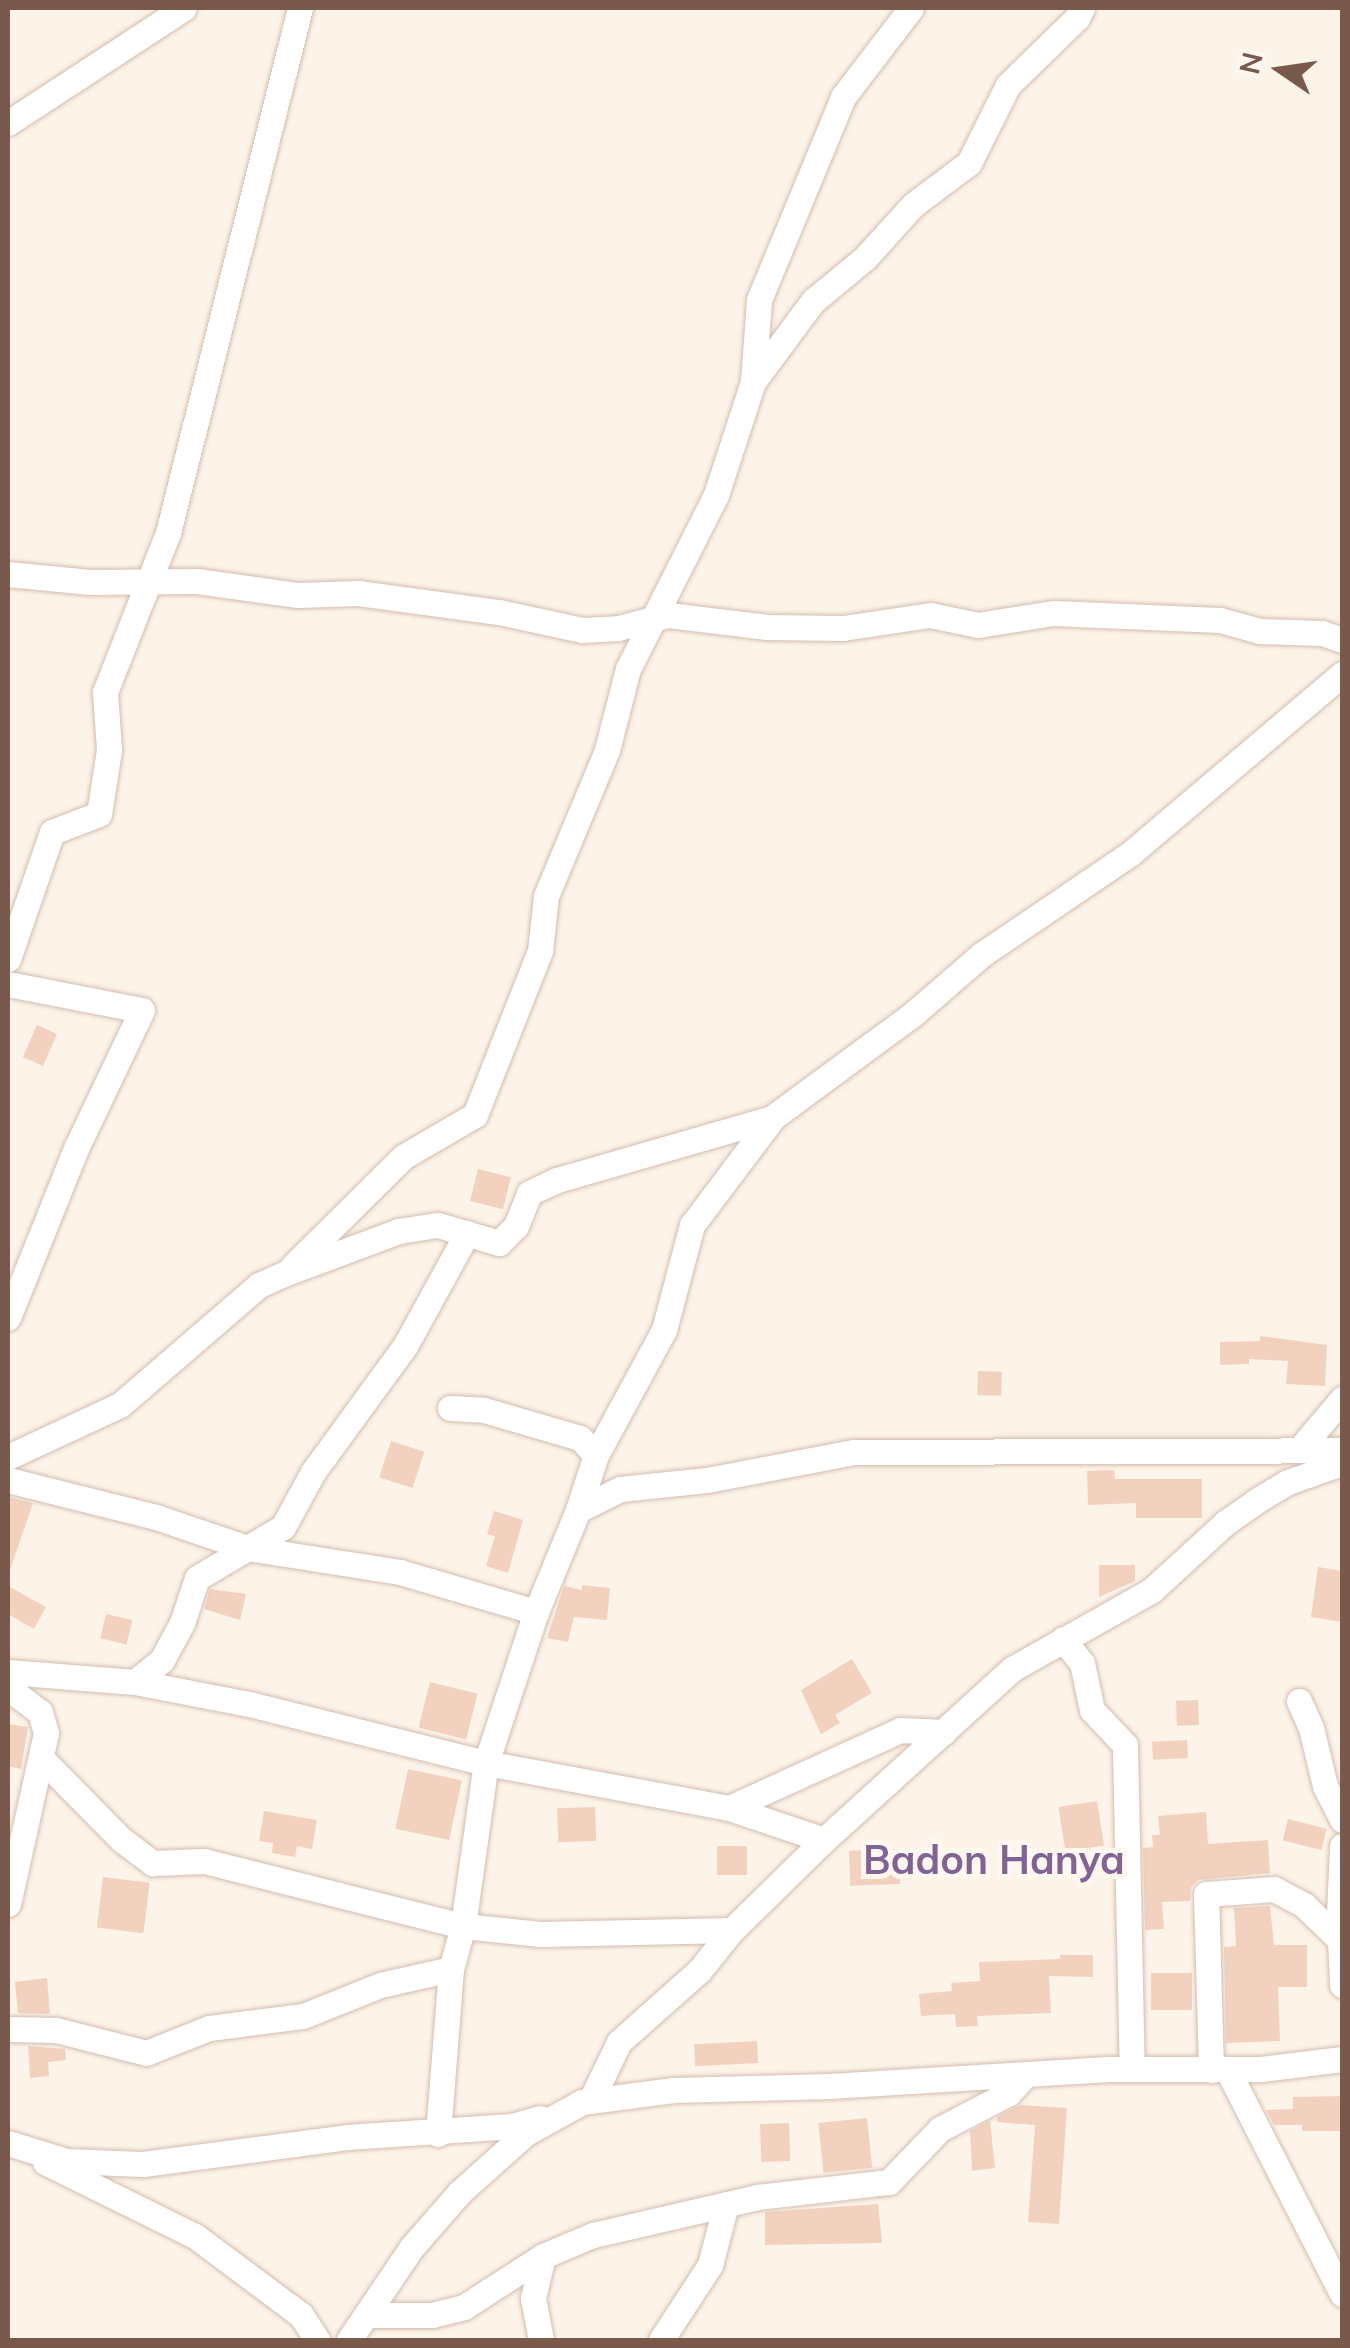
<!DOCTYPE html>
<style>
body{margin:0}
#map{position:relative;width:1350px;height:2348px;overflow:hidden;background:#fdf4e9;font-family:Mulish,sans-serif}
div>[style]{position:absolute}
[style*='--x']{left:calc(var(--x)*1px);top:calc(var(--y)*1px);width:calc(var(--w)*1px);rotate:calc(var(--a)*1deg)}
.building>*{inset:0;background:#f3d1bf;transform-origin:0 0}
.roads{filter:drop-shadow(0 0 2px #d3bdb0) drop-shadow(0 0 2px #d3bdb0)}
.minor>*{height:25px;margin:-12.5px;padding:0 12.5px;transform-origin:12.5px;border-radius:12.5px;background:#fff}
span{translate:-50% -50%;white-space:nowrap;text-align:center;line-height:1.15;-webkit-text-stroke:10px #fff8f0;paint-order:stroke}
.quarter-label{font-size:40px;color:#816394;font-weight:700}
.frame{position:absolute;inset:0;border:10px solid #79594b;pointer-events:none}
.north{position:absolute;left:1230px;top:20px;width:100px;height:100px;-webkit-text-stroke:8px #fff8f0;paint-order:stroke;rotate:283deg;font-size:28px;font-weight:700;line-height:40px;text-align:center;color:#79594b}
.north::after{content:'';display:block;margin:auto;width:35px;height:45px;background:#79594b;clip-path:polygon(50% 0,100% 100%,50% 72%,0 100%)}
</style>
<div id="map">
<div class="building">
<div style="left:37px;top:1025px;width:22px;height:35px;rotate:24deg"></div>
<div style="left:478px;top:1169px;width:34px;height:33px;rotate:14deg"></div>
<div style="clip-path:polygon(1260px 1336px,1327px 1345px,1325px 1386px,1286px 1384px,1288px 1361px,1249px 1359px,1249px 1364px,1220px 1365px,1220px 1342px,1260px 1341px)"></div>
<div style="left:978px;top:1371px;width:24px;height:24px;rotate:2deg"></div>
<div style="left:391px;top:1441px;width:35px;height:38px;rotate:18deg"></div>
<div style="clip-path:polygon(1114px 1470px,1115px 1479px,1202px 1479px,1202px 1518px,1136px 1518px,1136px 1503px,1088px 1505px,1087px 1471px)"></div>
<div style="clip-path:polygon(8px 1497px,33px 1503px,9px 1573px,8px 1572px)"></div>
<div style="clip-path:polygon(494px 1511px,523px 1520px,508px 1573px,486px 1566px,495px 1536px,487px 1534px)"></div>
<div style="clip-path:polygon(1099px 1565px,1135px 1565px,1135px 1581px,1099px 1597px)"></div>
<div style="clip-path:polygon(1318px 1567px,1342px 1571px,1342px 1622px,1311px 1617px)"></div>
<div style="clip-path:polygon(582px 1585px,610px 1588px,607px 1620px,574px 1617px,568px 1642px,547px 1638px,564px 1586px,582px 1590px)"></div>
<div style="clip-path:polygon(8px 1586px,46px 1607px,34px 1629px,8px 1614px)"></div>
<div style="clip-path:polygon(210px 1589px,246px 1594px,240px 1620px,204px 1609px)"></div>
<div style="left:106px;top:1614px;width:27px;height:25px;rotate:13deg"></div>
<div style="clip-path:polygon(852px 1659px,872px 1693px,835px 1715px,840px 1723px,821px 1734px,801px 1690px)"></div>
<div style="left:430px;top:1682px;width:49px;height:47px;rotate:14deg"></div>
<div style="left:1198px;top:1700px;width:25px;height:22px;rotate:88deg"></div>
<div style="clip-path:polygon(8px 1724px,28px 1727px,21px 1769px,8px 1766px)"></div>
<div style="left:1187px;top:1740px;width:18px;height:35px;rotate:87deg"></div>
<div style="left:408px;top:1769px;width:55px;height:61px;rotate:12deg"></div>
<div style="left:1097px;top:1801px;width:45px;height:39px;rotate:81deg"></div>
<div style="left:595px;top:1807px;width:34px;height:38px;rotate:88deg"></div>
<div style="clip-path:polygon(264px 1811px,317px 1820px,312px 1849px,297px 1846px,295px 1857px,272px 1853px,273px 1843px,259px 1841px)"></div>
<div style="clip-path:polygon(1206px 1812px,1208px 1844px,1268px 1840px,1270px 1873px,1198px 1880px,1191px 1887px,1190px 1901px,1162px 1902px,1164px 1929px,1145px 1930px,1143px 1848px,1153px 1847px,1152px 1835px,1160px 1835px,1158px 1816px)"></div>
<div style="left:1288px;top:1819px;width:40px;height:22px;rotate:14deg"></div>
<div style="left:747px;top:1846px;width:29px;height:30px;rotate:90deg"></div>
<div style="left:899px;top:1849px;width:35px;height:50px;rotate:88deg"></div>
<div style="left:103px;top:1877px;width:47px;height:51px;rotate:7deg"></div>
<div style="clip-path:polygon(1270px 1906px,1274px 1945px,1307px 1945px,1307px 1987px,1278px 1987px,1280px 2041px,1226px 2043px,1224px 1947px,1236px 1946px,1234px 1908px)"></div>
<div style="clip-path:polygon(1060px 1955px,1093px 1955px,1093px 1977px,1049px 1976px,1051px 2013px,977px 2016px,978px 2026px,956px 2027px,955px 2014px,921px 2016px,919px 1994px,952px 1991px,951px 1983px,980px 1981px,979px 1962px,1060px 1959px)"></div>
<div style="left:1151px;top:1973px;width:41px;height:37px"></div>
<div style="clip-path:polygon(47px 1978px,50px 2014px,18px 2013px,15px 1982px)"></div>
<div style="left:757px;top:2041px;width:22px;height:63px;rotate:87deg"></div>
<div style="clip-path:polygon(28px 2046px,65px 2049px,66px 2060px,48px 2062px,49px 2076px,30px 2078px)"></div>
<div style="clip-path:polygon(1342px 2096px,1342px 2131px,1302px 2131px,1302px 2125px,1274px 2125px,1266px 2110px,1293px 2109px,1293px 2097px)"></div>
<div style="clip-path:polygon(1020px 2105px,1067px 2108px,1059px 2224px,1028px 2222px,1035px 2125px,997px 2122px,997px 2117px)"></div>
<div style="left:867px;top:2118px;width:50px;height:49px;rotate:84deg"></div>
<div style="clip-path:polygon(990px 2121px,995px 2168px,972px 2171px,970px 2131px)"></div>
<div style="left:789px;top:2123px;width:38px;height:29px;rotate:88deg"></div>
<div style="clip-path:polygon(878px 2204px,882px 2243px,765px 2245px,765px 2212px)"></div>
</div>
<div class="roads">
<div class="minor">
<div style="--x:8;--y:123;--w:210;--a:-33.2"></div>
<div style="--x:753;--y:382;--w:101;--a:-53.5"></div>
<div style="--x:813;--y:301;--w:67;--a:-39.6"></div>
<div style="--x:865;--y:258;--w:72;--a:-47.8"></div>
<div style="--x:913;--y:205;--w:70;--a:-36.9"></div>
<div style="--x:969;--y:163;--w:87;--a:-63.4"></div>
<div style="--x:1008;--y:85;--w:96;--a:-44.2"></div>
<div style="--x:1077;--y:18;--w:11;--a:-63"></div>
<div style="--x:8;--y:574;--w:82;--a:5.6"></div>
<div style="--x:90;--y:582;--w:107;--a:-0.5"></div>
<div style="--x:197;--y:581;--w:102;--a:7.9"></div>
<div style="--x:298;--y:595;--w:60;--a:-1.9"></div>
<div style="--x:358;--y:593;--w:142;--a:7.7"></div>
<div style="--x:499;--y:612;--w:85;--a:12.2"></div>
<div style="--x:582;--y:630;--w:36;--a:-3"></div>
<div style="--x:618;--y:628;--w:52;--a:-14.6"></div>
<div style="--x:668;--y:615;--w:100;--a:6.9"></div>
<div style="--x:767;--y:627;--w:76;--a:0.8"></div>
<div style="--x:843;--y:628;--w:88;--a:-8.5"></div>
<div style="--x:930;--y:615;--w:49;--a:11.8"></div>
<div style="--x:978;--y:625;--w:76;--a:-9.1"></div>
<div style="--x:1053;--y:613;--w:167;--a:2.4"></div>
<div style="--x:1220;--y:620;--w:41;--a:15.4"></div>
<div style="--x:1260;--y:631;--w:62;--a:1.8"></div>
<div style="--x:1322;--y:633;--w:21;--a:19"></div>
<div style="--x:8;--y:959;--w:134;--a:-70.9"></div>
<div style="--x:52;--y:832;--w:50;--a:-21"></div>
<div style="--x:99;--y:814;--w:65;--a:-81.1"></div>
<div style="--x:109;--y:750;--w:58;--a:-93.9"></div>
<div style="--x:105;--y:692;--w:171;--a:-68.4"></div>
<div style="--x:168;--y:533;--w:541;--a:-75.89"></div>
<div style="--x:8;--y:984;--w:136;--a:11"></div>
<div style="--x:142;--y:1010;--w:151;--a:115.5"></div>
<div style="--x:77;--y:1146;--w:185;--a:111.9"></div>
<div style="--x:293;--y:1266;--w:155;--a:-44.7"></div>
<div style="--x:403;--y:1157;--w:83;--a:-30.3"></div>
<div style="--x:475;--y:1115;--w:176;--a:-68.4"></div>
<div style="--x:540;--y:951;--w:55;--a:-83.8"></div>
<div style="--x:546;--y:896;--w:158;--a:-67.3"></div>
<div style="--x:607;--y:750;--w:84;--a:-75.5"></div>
<div style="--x:628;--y:669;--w:195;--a:-63.2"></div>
<div style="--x:716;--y:495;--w:119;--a:-71.9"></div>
<div style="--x:753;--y:382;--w:82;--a:-85.8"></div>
<div style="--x:759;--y:300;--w:220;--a:-67.5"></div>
<div style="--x:843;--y:97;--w:112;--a:-52.6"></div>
<div style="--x:450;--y:1408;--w:34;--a:3"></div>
<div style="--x:484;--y:1410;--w:100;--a:16.3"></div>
<div style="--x:580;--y:1438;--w:23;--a:47"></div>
<div style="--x:1299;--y:1450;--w:67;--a:-49.9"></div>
<div style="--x:8;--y:1457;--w:123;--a:-24.9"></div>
<div style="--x:120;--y:1405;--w:184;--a:-40.8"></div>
<div style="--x:259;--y:1285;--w:30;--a:-24"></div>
<div style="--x:286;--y:1273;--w:121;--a:-20.4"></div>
<div style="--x:399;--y:1231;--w:39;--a:-9"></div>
<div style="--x:438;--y:1225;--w:64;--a:16.4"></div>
<div style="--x:499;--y:1243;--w:24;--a:-45"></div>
<div style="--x:516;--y:1226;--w:35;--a:-68"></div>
<div style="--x:529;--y:1193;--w:31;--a:-25"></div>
<div style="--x:557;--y:1180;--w:224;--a:-16.1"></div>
<div style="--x:772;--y:1118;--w:175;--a:-36.4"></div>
<div style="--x:913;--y:1014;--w:90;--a:-40.9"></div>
<div style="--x:981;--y:955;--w:181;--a:-34.2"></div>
<div style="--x:1131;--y:853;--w:277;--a:-40.3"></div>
<div style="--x:8;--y:1480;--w:153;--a:14"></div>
<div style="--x:156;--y:1517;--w:96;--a:18.8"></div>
<div style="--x:247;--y:1548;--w:155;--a:8.9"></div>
<div style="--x:400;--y:1572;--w:142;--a:16.4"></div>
<div style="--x:578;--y:1510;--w:58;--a:-71.9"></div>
<div style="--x:596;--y:1455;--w:142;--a:-61.5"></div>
<div style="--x:664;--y:1330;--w:109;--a:-75.1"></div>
<div style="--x:692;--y:1225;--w:131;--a:-53"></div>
<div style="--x:1063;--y:1639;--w:31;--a:52"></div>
<div style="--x:1082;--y:1663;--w:48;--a:78"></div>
<div style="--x:1092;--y:1710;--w:48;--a:46.7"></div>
<div style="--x:1125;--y:1745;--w:324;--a:88.8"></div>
<div style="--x:8;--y:1672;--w:127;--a:4.5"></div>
<div style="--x:135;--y:1682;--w:116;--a:10.9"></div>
<div style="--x:249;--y:1704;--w:244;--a:14"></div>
<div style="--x:486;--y:1763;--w:247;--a:10.5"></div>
<div style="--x:729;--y:1808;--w:100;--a:18.6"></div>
<div style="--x:135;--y:1682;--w:35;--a:-39"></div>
<div style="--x:162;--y:1660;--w:42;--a:-61.6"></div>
<div style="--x:182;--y:1623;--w:47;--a:-71.6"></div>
<div style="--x:197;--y:1578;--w:100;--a:-30.7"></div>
<div style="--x:283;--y:1527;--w:63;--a:-61.4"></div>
<div style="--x:313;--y:1472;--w:156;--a:-53.9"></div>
<div style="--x:405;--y:1346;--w:129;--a:-61.2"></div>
<div style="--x:8;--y:1688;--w:40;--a:37"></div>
<div style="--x:40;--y:1712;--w:22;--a:74"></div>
<div style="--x:46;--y:1733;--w:175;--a:102.5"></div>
<div style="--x:1299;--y:1701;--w:30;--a:66"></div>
<div style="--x:1311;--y:1728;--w:60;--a:76.4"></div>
<div style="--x:1325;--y:1786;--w:38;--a:63"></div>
<div style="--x:42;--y:1759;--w:114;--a:45.4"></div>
<div style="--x:122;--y:1840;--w:39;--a:37"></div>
<div style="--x:153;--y:1863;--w:51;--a:-2.2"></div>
<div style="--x:204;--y:1861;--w:267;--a:14.1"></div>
<div style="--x:463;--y:1926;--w:78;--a:5.9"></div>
<div style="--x:541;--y:1934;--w:191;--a:-1.2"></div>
<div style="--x:729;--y:1808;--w:188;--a:-24.5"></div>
<div style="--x:900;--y:1730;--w:44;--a:2.6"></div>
<div style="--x:1342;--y:1846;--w:69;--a:92.5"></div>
<div style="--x:1339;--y:1915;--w:70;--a:87.5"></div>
<div style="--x:8;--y:2029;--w:48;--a:1.2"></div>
<div style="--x:56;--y:2030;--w:93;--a:14.3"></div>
<div style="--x:146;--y:2053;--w:68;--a:-21.6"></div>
<div style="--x:209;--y:2028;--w:95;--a:-7.3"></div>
<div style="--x:303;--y:2016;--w:83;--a:-21.9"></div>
<div style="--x:380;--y:1985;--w:73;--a:-12.7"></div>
<div style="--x:1227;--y:2069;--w:253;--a:62.9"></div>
<div style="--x:1211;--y:2070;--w:176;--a:-91.6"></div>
<div style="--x:1206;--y:1894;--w:68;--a:-4.2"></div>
<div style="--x:1274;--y:1889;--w:34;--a:28"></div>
<div style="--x:1304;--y:1905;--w:50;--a:44.2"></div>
<div style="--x:591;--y:2100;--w:64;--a:-64.2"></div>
<div style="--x:619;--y:2042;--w:107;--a:-41.6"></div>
<div style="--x:699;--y:1971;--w:53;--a:-51.2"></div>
<div style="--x:732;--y:1930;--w:129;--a:-44.4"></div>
<div style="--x:824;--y:1840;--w:254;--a:-42.3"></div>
<div style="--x:1012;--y:1669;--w:161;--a:-29.4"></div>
<div style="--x:1152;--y:1590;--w:99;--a:-42.5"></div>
<div style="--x:1225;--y:1523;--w:38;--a:-35"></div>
<div style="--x:1256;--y:1501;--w:37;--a:-31"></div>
<div style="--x:1288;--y:1482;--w:57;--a:-19.4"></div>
<div style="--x:438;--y:2134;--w:166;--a:-85.5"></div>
<div style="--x:451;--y:1969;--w:45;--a:-74.4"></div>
<div style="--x:463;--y:1926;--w:165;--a:-82"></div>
<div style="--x:486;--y:1763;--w:159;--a:-71.7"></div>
<div style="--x:536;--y:1612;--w:110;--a:-67.6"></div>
<div style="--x:578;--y:1510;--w:47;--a:-26.6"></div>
<div style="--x:620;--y:1489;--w:87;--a:-5.9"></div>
<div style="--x:707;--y:1480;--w:150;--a:-10.8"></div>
<div style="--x:854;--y:1452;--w:488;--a:-0.2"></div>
<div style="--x:8;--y:2143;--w:61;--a:17.2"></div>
<div style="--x:66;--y:2161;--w:77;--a:2.2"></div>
<div style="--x:143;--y:2164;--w:206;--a:-7.5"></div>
<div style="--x:347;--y:2137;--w:165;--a:-3.8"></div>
<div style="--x:512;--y:2126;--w:29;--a:-16"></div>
<div style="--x:45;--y:2162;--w:167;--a:26.3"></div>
<div style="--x:195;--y:2236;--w:132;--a:36.7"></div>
<div style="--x:301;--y:2315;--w:30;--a:57"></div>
<div style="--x:366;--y:2315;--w:66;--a:0"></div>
<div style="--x:432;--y:2315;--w:33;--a:-14"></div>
<div style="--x:464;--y:2307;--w:94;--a:-32.8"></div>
<div style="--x:543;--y:2256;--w:54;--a:-22.8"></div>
<div style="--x:593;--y:2235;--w:168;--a:-13"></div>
<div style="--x:757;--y:2197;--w:133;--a:-6.5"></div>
<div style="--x:889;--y:2182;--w:74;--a:-46.1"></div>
<div style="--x:940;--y:2129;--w:78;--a:-27.6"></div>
<div style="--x:1009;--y:2093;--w:25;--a:-48"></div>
<div style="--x:349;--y:2340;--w:112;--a:-55.9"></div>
<div style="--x:412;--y:2247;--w:73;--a:-48.9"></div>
<div style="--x:460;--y:2192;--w:89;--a:-41.8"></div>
<div style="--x:526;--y:2133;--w:64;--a:-29"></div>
<div style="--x:582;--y:2102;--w:92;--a:-7.5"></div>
<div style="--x:673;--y:2090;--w:157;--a:-1.5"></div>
<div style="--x:830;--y:2086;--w:280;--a:-3.5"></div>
<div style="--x:1109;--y:2069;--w:152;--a:0"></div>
<div style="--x:1261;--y:2069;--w:82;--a:-7"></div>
<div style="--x:541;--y:2340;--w:43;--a:-100.8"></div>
<div style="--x:533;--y:2298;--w:43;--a:-76.6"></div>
<div style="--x:661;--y:2340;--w:90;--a:-56.8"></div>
<div style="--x:710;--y:2265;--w:63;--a:-75.3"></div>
</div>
</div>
<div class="quarter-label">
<span style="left:994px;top:1859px">Badon Hanya</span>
</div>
<div class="frame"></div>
<div class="north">N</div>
</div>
